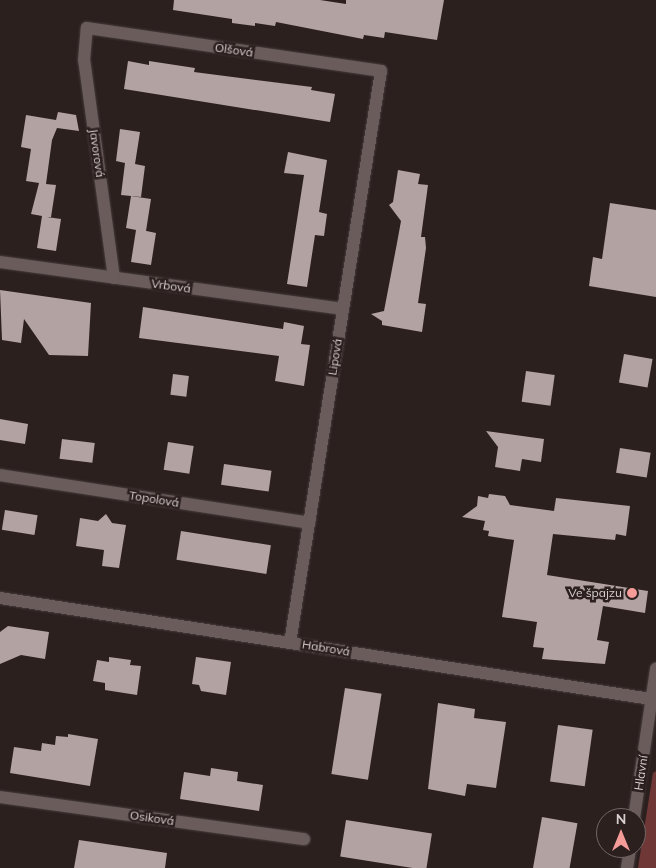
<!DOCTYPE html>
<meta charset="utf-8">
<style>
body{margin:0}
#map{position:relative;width:656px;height:868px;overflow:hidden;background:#2c201f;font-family:Mulish,sans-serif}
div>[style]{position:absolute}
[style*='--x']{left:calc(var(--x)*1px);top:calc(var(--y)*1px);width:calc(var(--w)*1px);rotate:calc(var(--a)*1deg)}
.green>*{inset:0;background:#6f3837}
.building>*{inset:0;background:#b2a2a1;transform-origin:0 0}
.roads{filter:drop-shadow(0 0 1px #473d3c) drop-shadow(0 0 1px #473d3c)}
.minor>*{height:12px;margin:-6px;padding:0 6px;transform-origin:6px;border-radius:6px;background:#6a5c5b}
.dots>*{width:14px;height:14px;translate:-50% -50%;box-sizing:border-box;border:2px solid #2c201f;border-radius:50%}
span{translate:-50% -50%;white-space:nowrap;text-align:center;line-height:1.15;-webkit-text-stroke:5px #2c201f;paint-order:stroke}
.street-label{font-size:12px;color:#d8cfcf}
.poi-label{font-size:12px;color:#d8cfcf}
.right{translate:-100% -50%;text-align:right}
.north{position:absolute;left:596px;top:808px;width:50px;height:50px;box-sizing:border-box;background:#2c201f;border:1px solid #716665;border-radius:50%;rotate:0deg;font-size:14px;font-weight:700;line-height:20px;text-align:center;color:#d8cfcf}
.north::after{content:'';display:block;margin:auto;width:18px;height:22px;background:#f59b98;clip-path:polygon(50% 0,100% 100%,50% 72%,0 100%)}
</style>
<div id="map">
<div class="green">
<div style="clip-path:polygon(656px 771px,656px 868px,638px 868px,653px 773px)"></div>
</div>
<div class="building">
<div style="clip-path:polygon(174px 0,320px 0,346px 4px,346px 0,444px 0,437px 40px,385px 32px,384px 38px,364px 35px,363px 39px,276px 22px,275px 26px,255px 23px,255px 26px,232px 23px,232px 19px,173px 10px)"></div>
<div style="clip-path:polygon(128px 61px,149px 65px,149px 61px,195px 68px,194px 72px,312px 87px,311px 90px,335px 94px,330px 122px,124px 89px)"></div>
<div style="clip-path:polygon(58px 112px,76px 115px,79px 131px,57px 128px,52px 140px,46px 184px,56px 185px,51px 217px,47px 217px,61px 219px,56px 251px,37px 248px,42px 216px,31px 214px,39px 183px,26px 181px,31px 149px,21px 147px,26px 115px,56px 120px)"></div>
<div style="clip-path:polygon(120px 129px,140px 132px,135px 164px,145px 166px,141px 197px,121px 195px,125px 163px,116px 161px)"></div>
<div style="clip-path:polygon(288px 152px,327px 160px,319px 212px,327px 214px,324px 236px,315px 235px,307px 287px,287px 284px,304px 175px,284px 173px)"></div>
<div style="clip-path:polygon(398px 170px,420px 174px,418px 184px,428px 185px,421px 237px,425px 237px,426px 248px,418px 303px,426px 304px,422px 332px,382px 325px,382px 321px,371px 314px,384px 311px,397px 243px,401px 221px,389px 205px,393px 202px)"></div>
<div style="clip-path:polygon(131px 196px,151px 199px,146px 231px,142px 230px,156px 233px,151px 265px,131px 262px,136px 230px,126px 228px)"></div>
<div style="clip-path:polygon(610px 203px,656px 210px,656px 297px,589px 286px,593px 257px,602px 259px)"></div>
<div style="clip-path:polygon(0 290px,91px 303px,88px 356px,49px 355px,24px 319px,21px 343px,2px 340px)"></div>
<div style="clip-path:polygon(143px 307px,283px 329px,284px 322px,304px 326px,301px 344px,310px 345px,304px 386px,275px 381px,279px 356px,139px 338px)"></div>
<div style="left:624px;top:354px;width:29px;height:29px;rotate:10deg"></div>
<div style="left:526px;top:371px;width:29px;height:31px;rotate:8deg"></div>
<div style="left:173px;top:374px;width:16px;height:21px;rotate:7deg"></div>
<div style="clip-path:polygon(0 419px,28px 424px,25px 444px,0 440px)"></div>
<div style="clip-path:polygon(486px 431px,544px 439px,541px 462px,522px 459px,520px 471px,495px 467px,498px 447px)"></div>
<div style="left:62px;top:439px;width:33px;height:20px;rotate:7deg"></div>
<div style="left:168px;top:442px;width:26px;height:28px;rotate:9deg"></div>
<div style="left:620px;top:448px;width:31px;height:25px;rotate:9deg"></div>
<div style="left:224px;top:464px;width:48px;height:21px;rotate:8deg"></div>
<div style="clip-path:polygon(489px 494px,505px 496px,510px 505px,554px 511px,556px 498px,630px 506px,626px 536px,616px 534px,615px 540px,553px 534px,547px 575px,648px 591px,645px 613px,603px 606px,597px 640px,609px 642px,605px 664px,542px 659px,544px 648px,533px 647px,537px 622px,502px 617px,514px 540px,488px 536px,489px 531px,483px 530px,485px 521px,462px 517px,477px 506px,478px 496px,488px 498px)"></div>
<div style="left:5px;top:510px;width:33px;height:20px;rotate:9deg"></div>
<div style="clip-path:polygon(106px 514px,112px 523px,126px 525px,119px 568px,102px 566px,104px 550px,76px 546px,80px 518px,98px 521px)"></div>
<div style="left:181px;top:531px;width:91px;height:29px;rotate:9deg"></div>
<div style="clip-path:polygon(8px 626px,49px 632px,45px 659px,21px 655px,0 664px,0 632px)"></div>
<div style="clip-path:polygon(109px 657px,131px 660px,130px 665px,141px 666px,137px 695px,105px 690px,105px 683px,93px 681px,97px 660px,109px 662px)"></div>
<div style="clip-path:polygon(196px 657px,231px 662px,226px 695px,201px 691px,199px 685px,192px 684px)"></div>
<div style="left:345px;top:688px;width:37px;height:87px;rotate:9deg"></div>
<div style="clip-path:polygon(438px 703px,475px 709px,474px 718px,506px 722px,496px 788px,467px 784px,465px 796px,428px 789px)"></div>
<div style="left:558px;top:725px;width:35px;height:57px;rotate:8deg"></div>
<div style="clip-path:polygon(68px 734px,98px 739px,90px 786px,10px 773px,14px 747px,41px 751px,42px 743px,55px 745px,56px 736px,68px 737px)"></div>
<div style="clip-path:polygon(211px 768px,238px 772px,237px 781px,263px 785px,259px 811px,180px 799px,184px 772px,210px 776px)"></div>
<div style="left:542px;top:817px;width:36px;height:52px;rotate:10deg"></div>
<div style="left:346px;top:820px;width:87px;height:37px;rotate:9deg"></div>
<div style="clip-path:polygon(79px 840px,167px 853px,165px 868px,74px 868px)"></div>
</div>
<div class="roads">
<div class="minor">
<div style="--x:0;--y:262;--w:346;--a:7.8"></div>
<div style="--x:114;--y:278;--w:220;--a:-97.8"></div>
<div style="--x:84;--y:60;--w:32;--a:-85"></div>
<div style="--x:87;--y:28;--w:297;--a:8.3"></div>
<div style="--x:381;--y:71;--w:579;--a:99.04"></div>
<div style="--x:0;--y:475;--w:313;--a:8.8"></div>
<div style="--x:0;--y:598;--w:659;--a:8.82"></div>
<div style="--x:0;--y:797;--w:307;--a:7.9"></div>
<div style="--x:634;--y:818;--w:151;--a:-81.6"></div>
<div style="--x:627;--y:868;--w:20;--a:-81"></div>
</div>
</div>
<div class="dots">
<div style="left:632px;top:593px;background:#f59b98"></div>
</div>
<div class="street-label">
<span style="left:234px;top:50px;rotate:8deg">Olšová</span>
<span style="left:97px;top:153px;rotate:82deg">Javorová</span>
<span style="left:171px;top:286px;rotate:8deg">Vrbová</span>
<span style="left:335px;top:357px;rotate:-81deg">Lipová</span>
<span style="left:154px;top:499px;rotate:9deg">Topolová</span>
<span style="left:326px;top:648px;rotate:9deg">Habrová</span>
<span style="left:641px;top:773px;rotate:-82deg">Hlavní</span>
<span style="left:152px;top:818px;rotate:8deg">Osiková</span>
</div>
<div class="poi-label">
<span class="right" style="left:622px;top:593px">Ve špajzu</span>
</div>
<div class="north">N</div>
</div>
